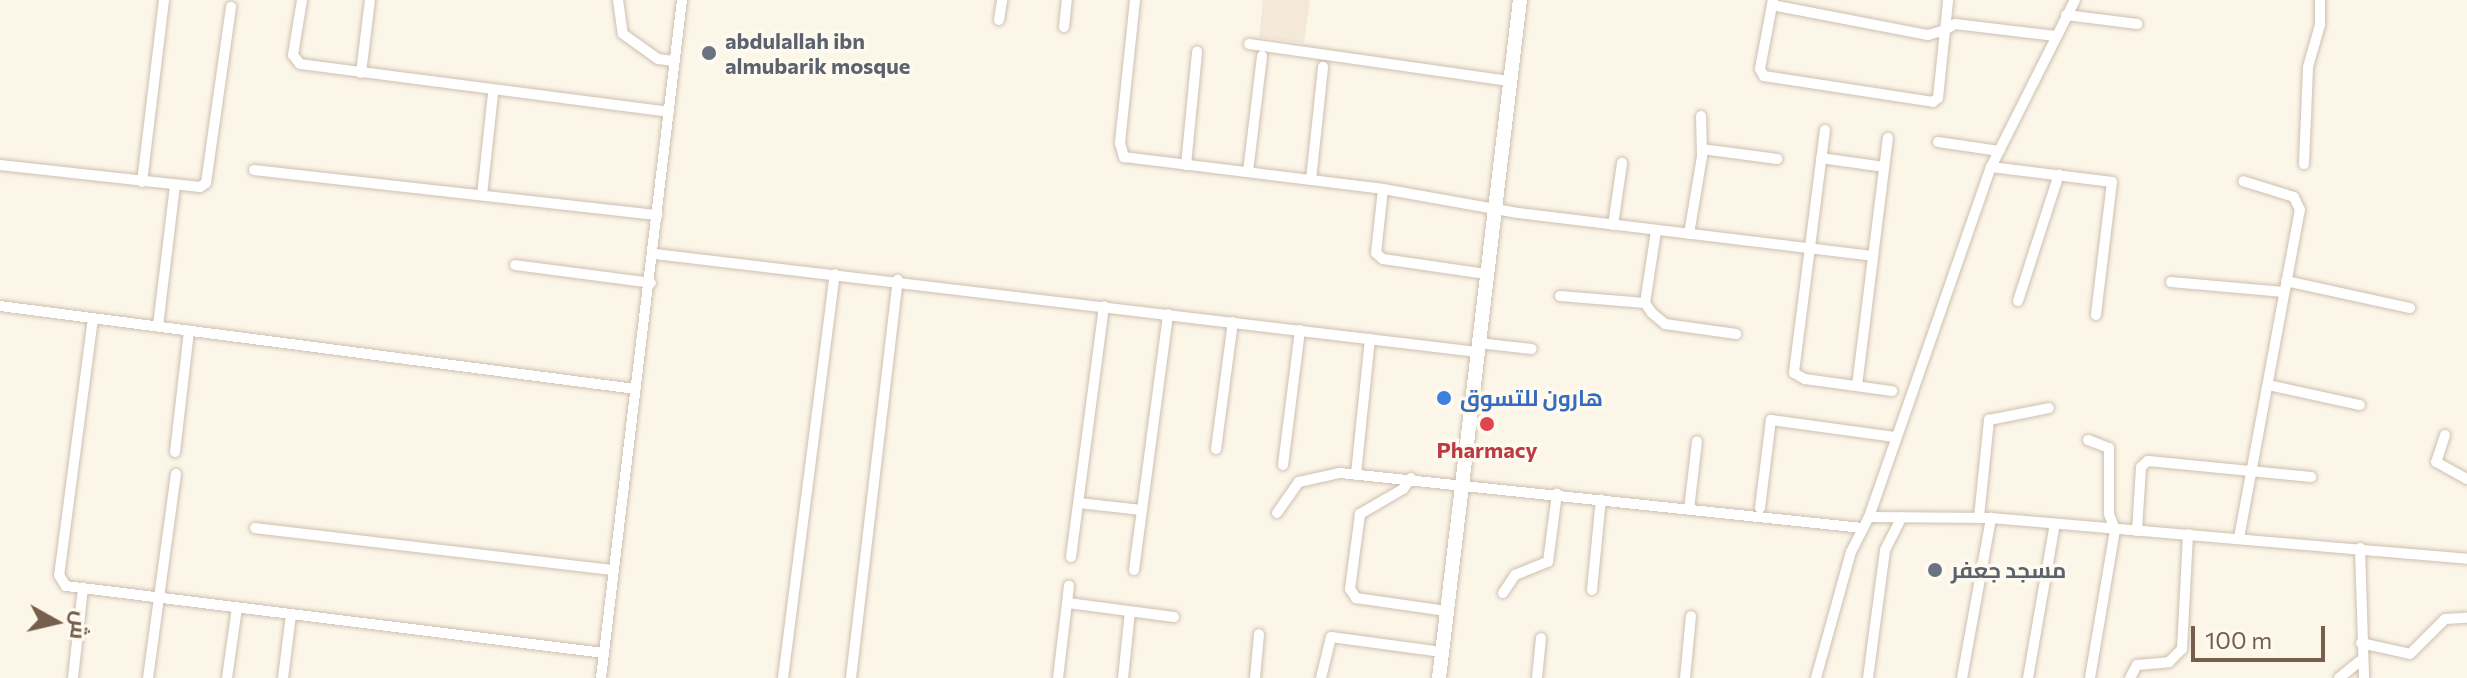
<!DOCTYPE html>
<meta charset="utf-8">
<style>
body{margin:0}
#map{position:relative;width:2467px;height:678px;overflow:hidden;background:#fcf6e9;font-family:Commissioner,Cairo,sans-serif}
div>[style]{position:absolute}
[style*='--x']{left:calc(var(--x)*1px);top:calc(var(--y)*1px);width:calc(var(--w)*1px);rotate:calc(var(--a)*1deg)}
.residential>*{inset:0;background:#f4e9d8}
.roads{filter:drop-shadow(0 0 2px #cebfaf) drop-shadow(0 0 2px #cebfaf)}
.street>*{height:10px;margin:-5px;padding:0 5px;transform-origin:5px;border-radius:5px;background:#fff}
.secondary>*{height:14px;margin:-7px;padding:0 7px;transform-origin:7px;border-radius:7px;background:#fff}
.dots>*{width:22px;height:22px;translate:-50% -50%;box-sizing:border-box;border:4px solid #fffaf0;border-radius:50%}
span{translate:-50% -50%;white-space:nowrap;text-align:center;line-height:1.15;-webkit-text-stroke:7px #fffaf0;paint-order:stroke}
.worship-label{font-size:22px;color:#5b616d;font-weight:700}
.left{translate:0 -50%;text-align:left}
.shop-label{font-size:22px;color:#366cbe;font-weight:700}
.health-label{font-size:22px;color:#be3a42;font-weight:700}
.north{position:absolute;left:16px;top:582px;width:80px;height:80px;-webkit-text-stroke:6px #fffaf0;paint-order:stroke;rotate:98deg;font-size:22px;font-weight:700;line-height:32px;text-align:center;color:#765e4d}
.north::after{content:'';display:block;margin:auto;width:28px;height:36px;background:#765e4d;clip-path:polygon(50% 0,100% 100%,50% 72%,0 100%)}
.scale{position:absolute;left:2191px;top:626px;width:134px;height:36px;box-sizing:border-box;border:4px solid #765e4d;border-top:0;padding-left:10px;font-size:24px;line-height:28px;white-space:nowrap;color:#765e4d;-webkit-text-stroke:6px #fffaf0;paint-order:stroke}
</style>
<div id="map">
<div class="residential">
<div style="clip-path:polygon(1263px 0,1310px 0,1304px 43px,1259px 37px)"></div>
</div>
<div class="roads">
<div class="street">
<div style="--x:302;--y:0;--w:56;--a:99.3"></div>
<div style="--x:293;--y:55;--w:11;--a:52"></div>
<div style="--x:300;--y:64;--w:372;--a:7.4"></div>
<div style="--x:618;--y:0;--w:34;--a:82"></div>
<div style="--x:623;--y:34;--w:43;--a:35.5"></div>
<div style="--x:658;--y:59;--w:16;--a:7"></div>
<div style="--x:1135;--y:0;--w:144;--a:96"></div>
<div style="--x:1120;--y:143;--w:15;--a:74"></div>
<div style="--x:1124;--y:157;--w:261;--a:7"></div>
<div style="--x:1383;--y:189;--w:137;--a:10.1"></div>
<div style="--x:1518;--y:213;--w:357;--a:6.9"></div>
<div style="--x:1773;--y:0;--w:70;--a:100.7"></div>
<div style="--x:1760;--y:69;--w:8;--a:60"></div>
<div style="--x:1764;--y:76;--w:171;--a:8.7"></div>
<div style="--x:1933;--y:102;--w:6;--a:-39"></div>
<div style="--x:1938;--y:98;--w:68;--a:-84.1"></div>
<div style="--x:1945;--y:30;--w:12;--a:-31"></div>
<div style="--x:1955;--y:24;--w:101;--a:6.8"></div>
<div style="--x:1772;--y:5;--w:159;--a:10.9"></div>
<div style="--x:1928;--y:35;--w:18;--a:-16"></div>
<div style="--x:1945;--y:30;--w:30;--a:-84"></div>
<div style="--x:2066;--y:15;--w:72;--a:7.2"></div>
<div style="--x:999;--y:20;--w:20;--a:-81"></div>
<div style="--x:1064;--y:27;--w:27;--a:-84"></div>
<div style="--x:1249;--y:44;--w:263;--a:8.1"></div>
<div style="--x:361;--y:73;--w:74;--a:-83"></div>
<div style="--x:1825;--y:130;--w:245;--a:97.3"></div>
<div style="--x:1794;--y:373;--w:13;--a:29"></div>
<div style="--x:1805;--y:379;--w:88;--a:7.9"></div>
<div style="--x:1938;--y:142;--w:62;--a:8.4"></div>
<div style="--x:1702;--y:149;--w:76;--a:7.6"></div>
<div style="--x:1821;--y:158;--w:64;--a:8.1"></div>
<div style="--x:2304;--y:164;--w:97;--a:-87.6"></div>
<div style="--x:2308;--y:67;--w:44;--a:-74.1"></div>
<div style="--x:2320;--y:25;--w:25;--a:-90"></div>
<div style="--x:0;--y:165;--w:201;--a:6.3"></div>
<div style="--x:200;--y:187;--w:7;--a:-34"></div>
<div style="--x:206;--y:183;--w:178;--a:-81.9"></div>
<div style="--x:1186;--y:165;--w:114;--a:-84.4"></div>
<div style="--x:1991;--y:167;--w:122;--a:7.1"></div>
<div style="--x:2112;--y:182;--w:134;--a:96.9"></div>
<div style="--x:254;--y:170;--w:406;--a:6.4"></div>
<div style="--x:1248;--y:172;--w:117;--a:-83.1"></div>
<div style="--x:1311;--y:180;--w:114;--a:-83.9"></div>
<div style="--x:142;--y:182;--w:183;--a:-83.1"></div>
<div style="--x:1383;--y:189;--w:64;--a:96.2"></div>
<div style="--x:1376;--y:253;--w:9;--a:41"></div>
<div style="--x:1383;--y:259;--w:104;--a:8.3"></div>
<div style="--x:482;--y:195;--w:103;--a:-83.8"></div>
<div style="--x:1613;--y:225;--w:63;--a:-81.7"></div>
<div style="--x:1656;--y:231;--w:73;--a:98.7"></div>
<div style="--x:1645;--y:303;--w:12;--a:55"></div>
<div style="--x:1652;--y:313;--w:17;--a:40"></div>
<div style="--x:1665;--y:324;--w:72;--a:8"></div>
<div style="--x:1689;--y:234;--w:79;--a:-80.5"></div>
<div style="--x:1702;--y:156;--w:40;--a:-91.4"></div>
<div style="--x:655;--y:254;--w:828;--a:6.8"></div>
<div style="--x:515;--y:265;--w:137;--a:7.5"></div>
<div style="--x:2286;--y:281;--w:127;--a:12.3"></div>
<div style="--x:2171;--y:282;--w:113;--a:5.1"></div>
<div style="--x:1560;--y:296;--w:85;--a:4.7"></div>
<div style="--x:2018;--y:301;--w:133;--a:-72.1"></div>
<div style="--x:0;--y:306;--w:641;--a:7.44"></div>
<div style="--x:93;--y:318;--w:259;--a:97.5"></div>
<div style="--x:59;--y:575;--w:13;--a:58"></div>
<div style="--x:66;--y:586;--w:542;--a:7.1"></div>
<div style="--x:158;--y:326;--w:141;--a:-83.1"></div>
<div style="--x:1478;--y:343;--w:54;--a:6.3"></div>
<div style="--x:2268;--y:385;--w:94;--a:12.3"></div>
<div style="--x:1857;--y:386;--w:250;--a:-82.9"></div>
<div style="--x:2445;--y:435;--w:28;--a:108"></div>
<div style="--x:2436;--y:462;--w:35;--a:29"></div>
<div style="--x:2088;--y:440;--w:22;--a:21"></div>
<div style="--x:2109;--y:448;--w:66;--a:90"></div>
<div style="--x:2109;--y:514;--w:17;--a:69"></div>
<div style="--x:2115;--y:530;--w:150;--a:99.6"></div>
<div style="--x:1216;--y:449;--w:128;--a:-82.4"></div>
<div style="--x:175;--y:452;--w:122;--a:-83.4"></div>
<div style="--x:1283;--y:465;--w:136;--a:-82.8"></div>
<div style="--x:1356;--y:474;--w:136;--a:-84.1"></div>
<div style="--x:1411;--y:478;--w:14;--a:126"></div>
<div style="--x:1403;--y:489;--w:50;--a:149.8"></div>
<div style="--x:1360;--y:514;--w:76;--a:97.6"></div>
<div style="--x:1350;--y:589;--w:11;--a:56"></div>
<div style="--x:1356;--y:598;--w:91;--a:8.2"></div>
<div style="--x:1079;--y:503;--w:63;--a:6.3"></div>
<div style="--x:1760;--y:508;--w:89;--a:-82.9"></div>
<div style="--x:1771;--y:420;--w:125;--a:7.8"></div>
<div style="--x:1689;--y:510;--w:69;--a:-83.4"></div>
<div style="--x:1277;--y:513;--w:38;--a:-55"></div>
<div style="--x:1299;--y:482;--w:42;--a:-12.4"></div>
<div style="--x:1340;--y:473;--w:525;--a:6.01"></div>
<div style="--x:1869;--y:517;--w:371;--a:-70.8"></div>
<div style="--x:1991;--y:167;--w:187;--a:-63.3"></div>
<div style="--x:1979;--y:517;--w:98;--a:-84.1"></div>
<div style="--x:1989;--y:420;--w:61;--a:-11.3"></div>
<div style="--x:255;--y:528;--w:361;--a:6.7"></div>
<div style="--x:2137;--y:531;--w:64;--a:-86.4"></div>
<div style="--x:2141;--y:467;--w:9;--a:-41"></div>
<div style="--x:2148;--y:461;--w:164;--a:5.6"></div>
<div style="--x:2239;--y:538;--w:334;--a:-79.5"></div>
<div style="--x:2300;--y:210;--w:14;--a:-115"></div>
<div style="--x:2294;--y:197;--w:53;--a:-162.6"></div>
<div style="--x:2360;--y:548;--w:130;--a:88.2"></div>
<div style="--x:1071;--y:557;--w:253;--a:-82.5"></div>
<div style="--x:1134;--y:570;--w:258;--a:-82.4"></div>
<div style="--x:1592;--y:590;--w:91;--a:-84.4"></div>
<div style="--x:1503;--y:593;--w:22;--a:-56"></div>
<div style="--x:1515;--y:575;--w:35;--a:-22"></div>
<div style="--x:1548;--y:562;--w:69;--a:-82.5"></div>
<div style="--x:1068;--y:603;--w:107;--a:7.5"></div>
<div style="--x:2361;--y:643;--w:50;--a:12.7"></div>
<div style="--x:2410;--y:654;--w:49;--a:-45"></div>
<div style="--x:2445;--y:619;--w:22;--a:-3"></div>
<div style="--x:73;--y:678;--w:91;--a:-83.7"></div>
<div style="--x:148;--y:678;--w:206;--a:-82.2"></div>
<div style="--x:227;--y:678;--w:71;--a:-81.9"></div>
<div style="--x:283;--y:678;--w:64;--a:-82.8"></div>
<div style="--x:601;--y:678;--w:683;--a:-83.19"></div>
<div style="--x:783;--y:678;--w:407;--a:-82.7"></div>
<div style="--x:851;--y:678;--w:401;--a:-83.3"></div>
<div style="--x:1058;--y:678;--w:93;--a:-83.2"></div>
<div style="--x:1123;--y:678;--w:67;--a:-84"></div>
<div style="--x:1255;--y:678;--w:44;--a:-84.8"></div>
<div style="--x:1321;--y:678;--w:42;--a:-76.3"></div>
<div style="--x:1331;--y:637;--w:112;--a:7.7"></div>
<div style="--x:1537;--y:678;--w:40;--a:-84.3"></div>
<div style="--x:1685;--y:678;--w:62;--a:-84.5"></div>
<div style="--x:1816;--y:678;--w:131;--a:-74.5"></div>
<div style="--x:1851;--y:552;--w:39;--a:-63"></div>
<div style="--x:1869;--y:517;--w:122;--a:0.5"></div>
<div style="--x:1991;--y:518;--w:478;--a:4.9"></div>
<div style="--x:1868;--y:678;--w:129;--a:-82.4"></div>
<div style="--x:1885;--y:550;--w:37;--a:-63"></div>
<div style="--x:1962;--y:678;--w:163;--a:-79.7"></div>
<div style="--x:2028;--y:678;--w:156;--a:-80.1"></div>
<div style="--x:2130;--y:678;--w:15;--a:-62"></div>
<div style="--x:2137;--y:665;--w:32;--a:-5"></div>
<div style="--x:2169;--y:662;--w:18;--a:-45"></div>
<div style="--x:2182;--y:649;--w:115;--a:-87"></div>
<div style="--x:2339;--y:678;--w:27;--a:-39"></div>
</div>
<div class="secondary">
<div style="--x:1439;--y:678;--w:683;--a:-83.19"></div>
</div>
</div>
<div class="dots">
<div style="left:709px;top:53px;background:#6b7280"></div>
<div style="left:1444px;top:398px;background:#3f7fe0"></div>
<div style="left:1487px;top:424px;background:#e0444e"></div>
<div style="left:1935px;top:570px;background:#6b7280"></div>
</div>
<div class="worship-label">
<span class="left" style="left:725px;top:53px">abdulallah ibn<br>almubarik mosque</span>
<span class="left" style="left:1951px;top:570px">مسجد جعفر</span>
</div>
<div class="shop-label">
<span class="left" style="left:1460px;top:398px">هارون للتسوق</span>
</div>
<div class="health-label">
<span style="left:1487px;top:450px">Pharmacy</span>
</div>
<div class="north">ش</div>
<div class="scale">100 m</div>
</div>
